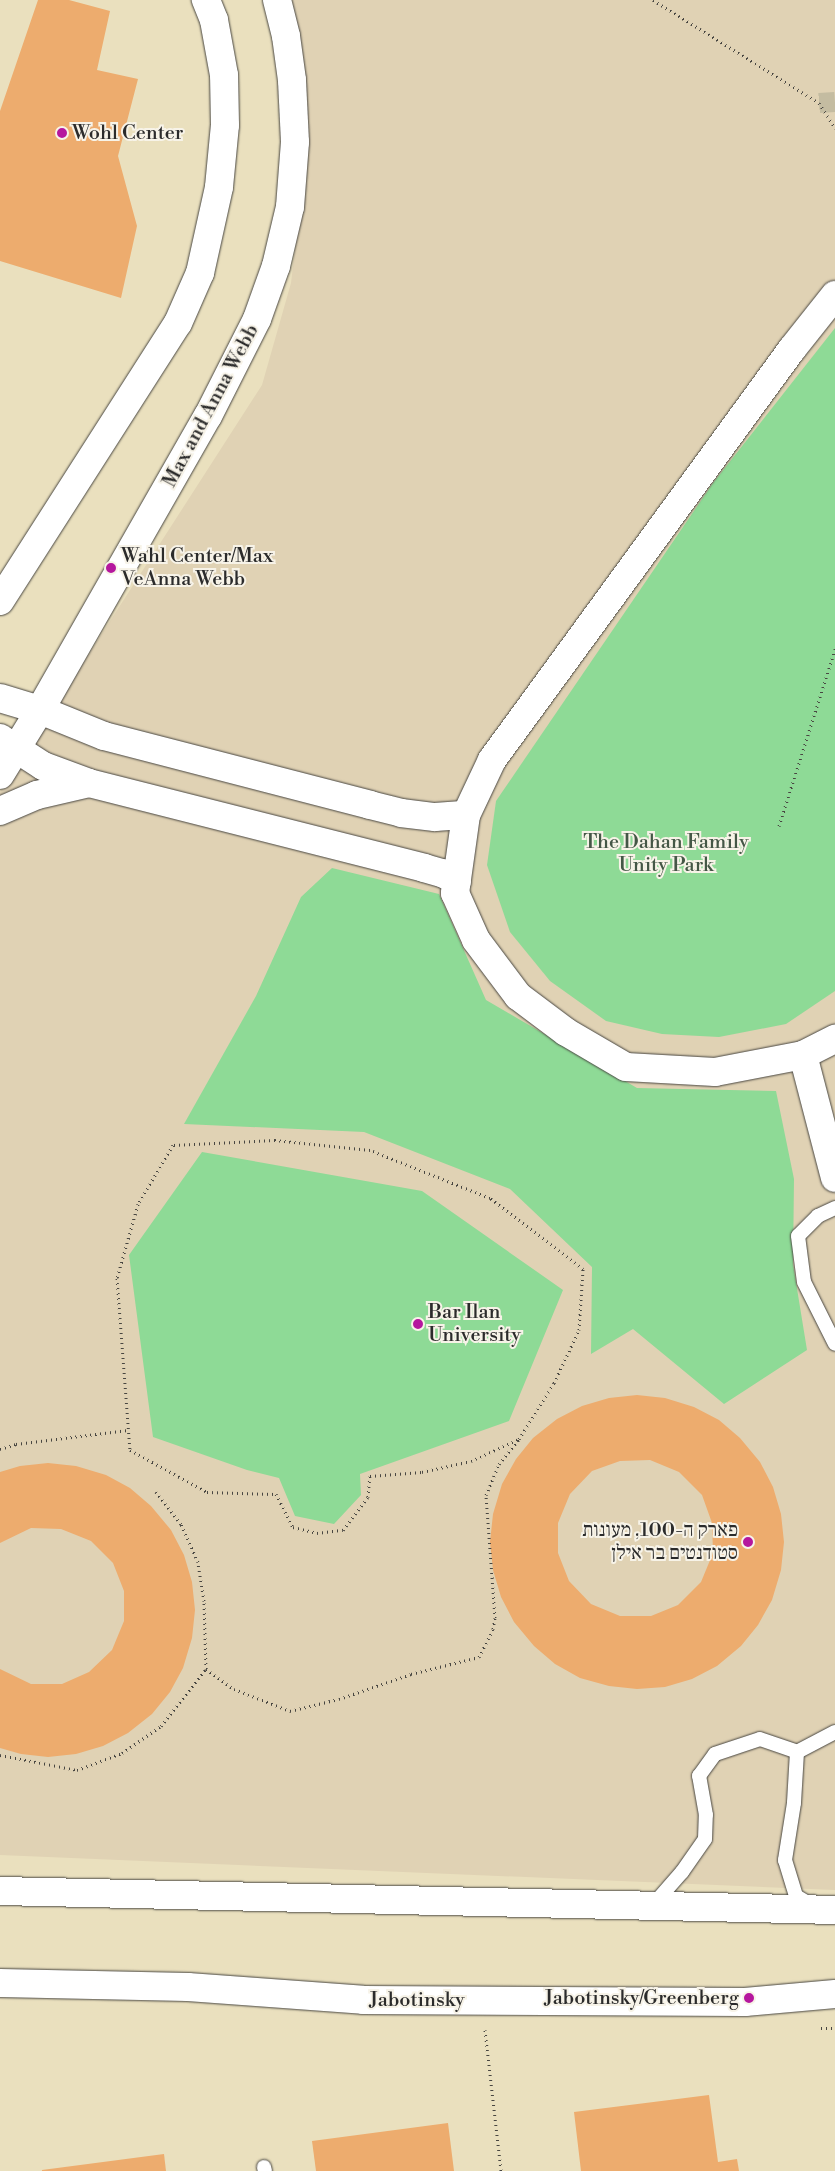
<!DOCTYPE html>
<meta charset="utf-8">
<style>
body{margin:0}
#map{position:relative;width:835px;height:2171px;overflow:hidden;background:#eae0be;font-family:"Libre Bodoni","Frank Ruhl Libre",serif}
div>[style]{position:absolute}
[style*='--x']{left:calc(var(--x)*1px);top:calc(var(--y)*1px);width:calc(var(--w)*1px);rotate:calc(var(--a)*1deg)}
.built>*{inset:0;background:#e0d2b4}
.green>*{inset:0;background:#8eda96}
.building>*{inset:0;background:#edac6e}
.pedestrian-tunnel>*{height:20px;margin-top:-10px;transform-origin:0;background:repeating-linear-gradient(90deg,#c4bca1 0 20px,transparent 0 30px)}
.path>*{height:3px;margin-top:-1.5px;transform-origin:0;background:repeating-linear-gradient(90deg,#484641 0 1px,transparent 0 5px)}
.roads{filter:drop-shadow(0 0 1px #484641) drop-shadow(0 0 1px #484641)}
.service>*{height:14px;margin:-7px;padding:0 7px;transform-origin:7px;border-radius:7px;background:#fff}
.minor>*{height:28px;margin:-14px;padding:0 14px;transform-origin:14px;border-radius:14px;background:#fff}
.tertiary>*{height:28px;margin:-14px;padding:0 14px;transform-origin:14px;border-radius:14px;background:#fff}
.dots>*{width:14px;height:14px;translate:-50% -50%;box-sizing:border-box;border:2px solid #f7f3e8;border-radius:50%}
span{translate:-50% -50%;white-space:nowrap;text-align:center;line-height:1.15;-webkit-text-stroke:4px #f7f3e8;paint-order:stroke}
.poi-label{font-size:20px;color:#2b2b2b}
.left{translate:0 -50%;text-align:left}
.right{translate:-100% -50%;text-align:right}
.street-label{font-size:20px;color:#2b2b2b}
.park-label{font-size:20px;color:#445746}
</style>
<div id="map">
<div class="built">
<div style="clip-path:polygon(292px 0,835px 0,835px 1890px,0 1855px,0 792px,262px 385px,291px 283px,304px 174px,307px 95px)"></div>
</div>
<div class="green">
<div style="clip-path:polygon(835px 328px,835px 991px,786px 1024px,719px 1037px,662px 1034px,606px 1021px,550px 981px,510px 932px,487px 865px,496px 801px,713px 483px)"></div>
<div style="clip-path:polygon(332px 868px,439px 894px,486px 1000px,637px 1088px,776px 1091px,794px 1179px,793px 1264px,807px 1350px,724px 1404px,633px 1329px,591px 1354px,592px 1267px,510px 1189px,364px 1132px,184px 1124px,256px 996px,301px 897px)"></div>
<div style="clip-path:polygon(202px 1152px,422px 1191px,563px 1290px,509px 1421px,360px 1474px,361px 1495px,334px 1524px,295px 1516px,279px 1478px,247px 1470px,153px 1437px,129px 1255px)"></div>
</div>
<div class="building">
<div style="clip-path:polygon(38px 0,69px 0,110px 11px,97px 70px,138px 79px,118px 156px,137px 226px,121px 298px,0 261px,0 111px)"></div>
<div style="clip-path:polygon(evenodd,637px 1395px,665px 1398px,694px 1407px,719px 1420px,740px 1438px,760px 1462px,773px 1487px,781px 1514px,784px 1542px,781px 1570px,772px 1600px,758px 1625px,741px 1646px,717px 1666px,692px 1679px,665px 1687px,637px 1689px,609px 1686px,580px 1678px,555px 1664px,534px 1646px,514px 1622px,501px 1597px,493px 1570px,490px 1542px,493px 1514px,502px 1484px,516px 1459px,533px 1438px,557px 1419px,582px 1406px,609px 1398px,637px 1395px,650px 1460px,679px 1472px,702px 1495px,712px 1523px,713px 1553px,701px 1582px,678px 1605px,651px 1616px,620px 1616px,591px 1604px,569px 1581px,558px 1553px,558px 1523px,570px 1494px,592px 1471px,620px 1461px,650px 1460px)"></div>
<div style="clip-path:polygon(48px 1463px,76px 1466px,106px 1475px,130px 1488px,151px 1506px,171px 1530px,184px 1555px,192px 1582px,195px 1610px,192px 1638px,183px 1668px,170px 1692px,152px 1714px,128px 1733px,103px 1746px,76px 1754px,48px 1757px,21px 1754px,0 1748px,0 1669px,31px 1684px,62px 1684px,89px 1672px,112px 1650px,124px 1621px,124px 1591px,113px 1563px,91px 1541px,61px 1529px,31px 1528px,0 1543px,0 1472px,20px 1466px)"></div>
<div style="clip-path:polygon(709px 2095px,718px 2162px,737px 2159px,739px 2171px,581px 2171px,574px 2112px)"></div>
<div style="clip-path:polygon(448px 2123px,454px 2171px,316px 2171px,312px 2141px)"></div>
<div style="clip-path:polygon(164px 2154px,166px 2171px,42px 2171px,42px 2170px)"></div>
</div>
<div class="pedestrian-tunnel">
<div style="--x:819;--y:103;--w:16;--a:-4"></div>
</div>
<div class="path">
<div style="--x:653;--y:0;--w:195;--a:31.8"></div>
<div style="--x:819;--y:103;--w:30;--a:57"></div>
<div style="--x:779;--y:826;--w:186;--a:-72.4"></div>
<div style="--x:0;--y:1449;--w:17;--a:-17"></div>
<div style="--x:16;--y:1444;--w:113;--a:-7.1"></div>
<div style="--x:206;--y:1669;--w:34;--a:36"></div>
<div style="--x:234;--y:1689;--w:60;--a:21.4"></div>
<div style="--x:290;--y:1711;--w:50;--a:-13.8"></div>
<div style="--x:339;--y:1699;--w:76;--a:-19.1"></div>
<div style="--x:411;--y:1674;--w:70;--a:-14"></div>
<div style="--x:479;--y:1657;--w:31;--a:-63"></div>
<div style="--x:493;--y:1629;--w:11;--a:-80"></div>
<div style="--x:495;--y:1618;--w:123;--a:-94.2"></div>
<div style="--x:486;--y:1495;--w:34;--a:-67"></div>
<div style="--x:499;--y:1464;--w:32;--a:-51"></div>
<div style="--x:519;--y:1439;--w:66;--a:-58"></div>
<div style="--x:554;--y:1383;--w:59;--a:-64.7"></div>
<div style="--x:579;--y:1330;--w:61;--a:-86.2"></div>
<div style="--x:583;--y:1269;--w:117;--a:-142.6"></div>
<div style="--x:490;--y:1198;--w:129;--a:-158.2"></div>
<div style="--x:370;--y:1150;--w:96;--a:-174"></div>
<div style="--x:275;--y:1140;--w:102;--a:177.2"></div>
<div style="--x:173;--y:1145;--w:69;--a:120.7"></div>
<div style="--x:138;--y:1204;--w:77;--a:105.8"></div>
<div style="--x:117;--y:1278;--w:172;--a:85.7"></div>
<div style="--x:130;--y:1450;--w:88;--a:28.6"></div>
<div style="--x:207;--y:1492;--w:69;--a:1.7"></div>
<div style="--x:276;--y:1494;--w:37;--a:63"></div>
<div style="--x:293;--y:1527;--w:25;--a:14"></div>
<div style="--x:317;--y:1533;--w:26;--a:-7"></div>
<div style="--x:343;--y:1530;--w:41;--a:-52.9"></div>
<div style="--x:368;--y:1497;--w:21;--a:-85"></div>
<div style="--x:370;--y:1476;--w:52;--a:-4.4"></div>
<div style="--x:422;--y:1472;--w:50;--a:-12.7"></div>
<div style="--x:471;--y:1461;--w:53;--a:-24.6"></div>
<div style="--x:0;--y:1755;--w:78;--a:11"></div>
<div style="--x:77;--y:1770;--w:48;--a:-20.7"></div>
<div style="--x:122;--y:1753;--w:47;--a:-34.7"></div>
<div style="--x:161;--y:1726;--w:73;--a:-51.7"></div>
<div style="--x:206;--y:1669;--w:68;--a:-91.7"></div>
<div style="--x:204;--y:1601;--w:39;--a:-99"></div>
<div style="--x:198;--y:1562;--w:42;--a:-114.1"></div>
<div style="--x:181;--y:1524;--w:41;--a:-128"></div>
<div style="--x:821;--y:2028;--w:14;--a:0"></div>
<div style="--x:485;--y:2030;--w:142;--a:83.5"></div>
</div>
<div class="roads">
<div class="service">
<div style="--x:835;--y:1208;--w:19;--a:155"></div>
<div style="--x:818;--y:1216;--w:28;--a:135"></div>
<div style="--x:798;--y:1236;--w:46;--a:82.6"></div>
<div style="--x:804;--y:1282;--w:69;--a:63.4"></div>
<div style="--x:797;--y:1752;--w:51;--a:93.4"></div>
<div style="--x:794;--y:1803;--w:58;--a:99"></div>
<div style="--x:785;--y:1860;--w:38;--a:73"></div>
<div style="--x:796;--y:1896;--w:17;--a:31"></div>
<div style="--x:653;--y:1905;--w:44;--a:-48.7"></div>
<div style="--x:682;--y:1872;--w:40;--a:-55.1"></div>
<div style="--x:705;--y:1839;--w:24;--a:-88"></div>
<div style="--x:706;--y:1815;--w:40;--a:-100"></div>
<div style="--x:699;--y:1776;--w:27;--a:-54"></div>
<div style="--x:715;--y:1754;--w:47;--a:-18.4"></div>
<div style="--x:760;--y:1739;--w:39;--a:19"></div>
<div style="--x:797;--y:1752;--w:43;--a:-27.8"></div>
<div style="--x:264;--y:2167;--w:4;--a:76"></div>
</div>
<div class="minor">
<div style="--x:835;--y:295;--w:69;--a:128.5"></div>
<div style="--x:792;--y:349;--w:509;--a:126.13"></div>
<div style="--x:492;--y:760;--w:61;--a:115.3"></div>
<div style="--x:466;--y:815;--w:79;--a:98"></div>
<div style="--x:455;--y:893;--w:51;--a:65.9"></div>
<div style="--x:476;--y:940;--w:70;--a:53.1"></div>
<div style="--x:518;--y:996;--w:60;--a:36.9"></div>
<div style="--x:566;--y:1032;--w:69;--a:30.3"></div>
<div style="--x:626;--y:1067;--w:89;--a:3.2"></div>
<div style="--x:715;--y:1072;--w:90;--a:-10.9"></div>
<div style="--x:803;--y:1055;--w:36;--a:-27"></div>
<div style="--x:0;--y:698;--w:42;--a:16.7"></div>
<div style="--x:40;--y:710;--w:69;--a:22.1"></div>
<div style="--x:104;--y:736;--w:275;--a:14.5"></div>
<div style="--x:370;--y:805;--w:32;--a:14"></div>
<div style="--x:401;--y:813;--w:34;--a:7"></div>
<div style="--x:435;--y:817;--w:31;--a:-4"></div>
<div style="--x:0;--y:738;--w:51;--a:33.1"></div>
<div style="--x:43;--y:766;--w:49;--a:20.3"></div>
<div style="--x:89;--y:783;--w:346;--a:14.2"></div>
<div style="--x:424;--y:868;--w:19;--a:16"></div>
<div style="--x:442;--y:873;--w:17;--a:28"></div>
<div style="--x:803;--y:1055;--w:127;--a:75.4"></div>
</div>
<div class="tertiary">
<div style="--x:0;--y:601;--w:330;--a:-57.4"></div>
<div style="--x:178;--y:323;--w:55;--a:-66.3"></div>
<div style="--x:200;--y:273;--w:88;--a:-77.5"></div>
<div style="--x:219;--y:187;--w:62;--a:-84.5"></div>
<div style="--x:225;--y:125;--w:50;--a:-91.1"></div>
<div style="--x:224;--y:75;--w:56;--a:-100.3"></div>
<div style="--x:214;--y:20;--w:22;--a:-112"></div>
<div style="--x:0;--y:775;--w:76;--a:-58.4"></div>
<div style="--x:40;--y:710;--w:339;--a:-60.3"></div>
<div style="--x:208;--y:416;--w:109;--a:-63.2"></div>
<div style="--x:257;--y:319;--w:56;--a:-70.3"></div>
<div style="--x:276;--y:266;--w:61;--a:-76.7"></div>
<div style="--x:290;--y:207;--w:65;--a:-85.6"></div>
<div style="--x:295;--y:142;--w:62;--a:-92.8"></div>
<div style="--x:292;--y:80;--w:44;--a:-97.8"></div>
<div style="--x:286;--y:36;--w:37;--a:-104"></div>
<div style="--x:0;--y:811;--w:40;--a:-23.4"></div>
<div style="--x:37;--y:795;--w:53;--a:-13"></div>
<div style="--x:0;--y:1891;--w:835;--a:1.3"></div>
<div style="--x:0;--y:1983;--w:188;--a:1.2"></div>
<div style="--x:188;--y:1987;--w:175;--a:4.2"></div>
<div style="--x:363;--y:2000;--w:382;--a:0.3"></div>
<div style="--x:745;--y:2002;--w:90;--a:-5.1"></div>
</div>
</div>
<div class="dots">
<div style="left:62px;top:133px;background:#b5179e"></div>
<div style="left:111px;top:568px;background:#b5179e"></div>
<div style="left:418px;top:1324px;background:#b5179e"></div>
<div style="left:748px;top:1542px;background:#b5179e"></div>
<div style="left:749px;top:1998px;background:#b5179e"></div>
</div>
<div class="poi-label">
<span class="left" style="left:72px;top:133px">Wohl Center</span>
<span class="left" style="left:121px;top:568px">Wahl Center/Max<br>VeAnna Webb</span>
<span class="left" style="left:428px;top:1324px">Bar Ilan<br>University</span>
<span class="right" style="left:738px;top:1542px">פארק ה-100, מעונות<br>סטודנטים בר אילן</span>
<span class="right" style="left:739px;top:1998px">Jabotinsky/Greenberg</span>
</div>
<div class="street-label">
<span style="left:211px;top:406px;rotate:-62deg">Max and Anna Webb</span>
<span style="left:417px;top:2000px">Jabotinsky</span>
</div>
<div class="park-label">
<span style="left:666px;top:854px">The Dahan Family<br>Unity Park</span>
</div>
</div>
